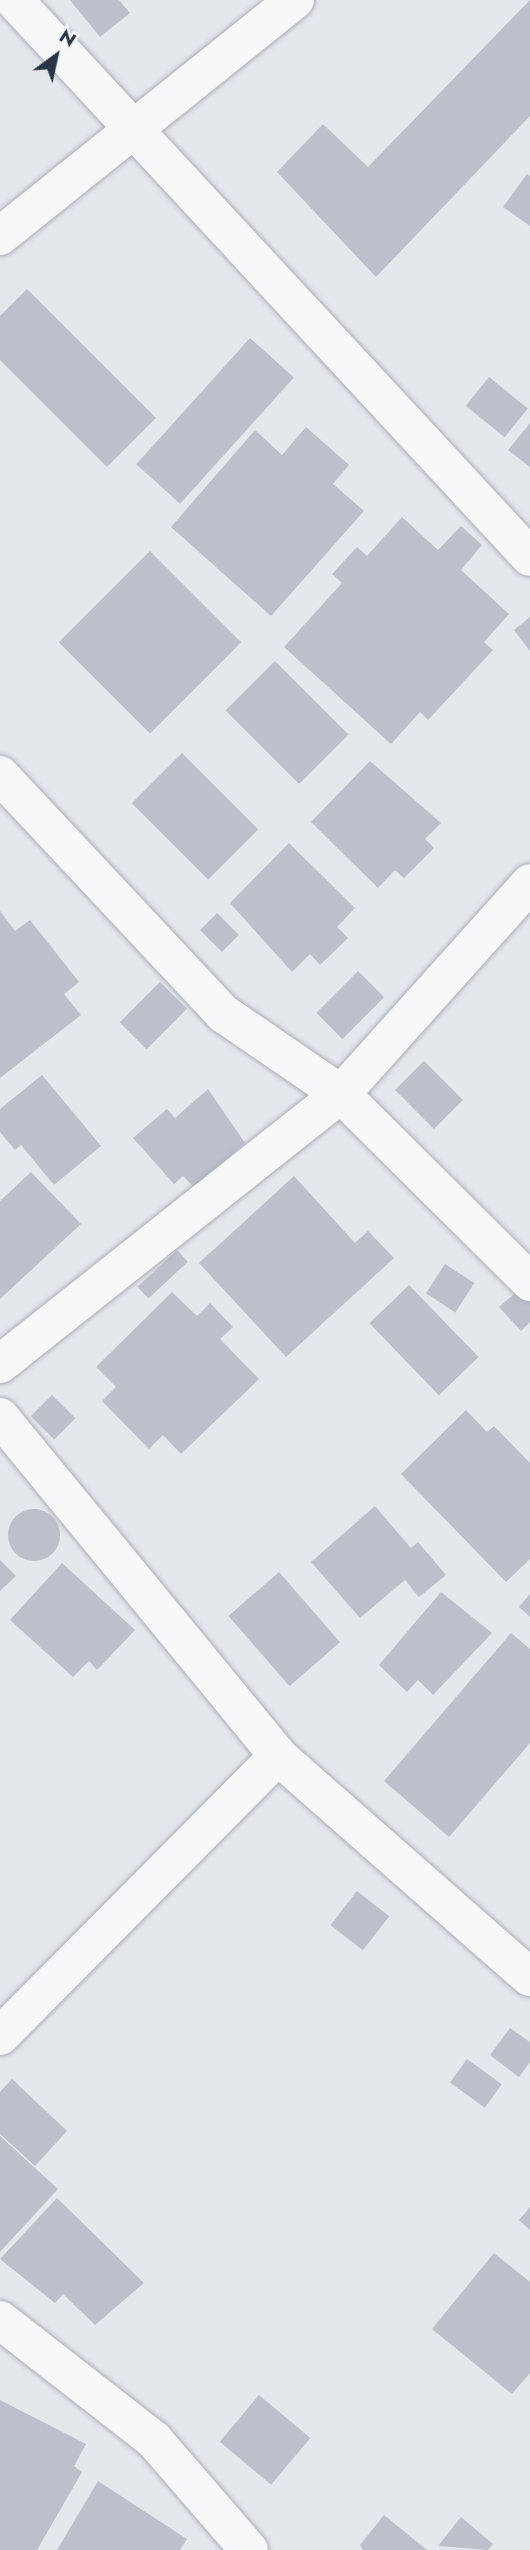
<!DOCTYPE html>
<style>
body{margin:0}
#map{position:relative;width:530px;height:2550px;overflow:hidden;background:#e4e7ec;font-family:Jost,sans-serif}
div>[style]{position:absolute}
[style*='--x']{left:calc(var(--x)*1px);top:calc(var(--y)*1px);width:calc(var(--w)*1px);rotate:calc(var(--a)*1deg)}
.building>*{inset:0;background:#bbc0ca;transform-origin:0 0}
.round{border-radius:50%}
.roads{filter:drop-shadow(0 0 2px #a9aeb7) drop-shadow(0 0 2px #a9aeb7)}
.minor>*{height:38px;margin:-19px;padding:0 19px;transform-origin:19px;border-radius:19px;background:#f7f8fa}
span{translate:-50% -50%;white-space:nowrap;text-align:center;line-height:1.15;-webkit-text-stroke:5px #f4f6f9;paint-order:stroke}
.north{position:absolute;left:21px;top:21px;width:70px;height:70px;-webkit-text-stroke:5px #f4f6f9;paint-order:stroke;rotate:33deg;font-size:19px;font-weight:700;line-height:28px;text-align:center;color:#2b3445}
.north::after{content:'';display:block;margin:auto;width:24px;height:32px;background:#2b3445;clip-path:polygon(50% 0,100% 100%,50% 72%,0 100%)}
</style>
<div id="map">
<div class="building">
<div style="clip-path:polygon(70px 0,119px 0,130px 13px,100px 37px)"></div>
<div style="clip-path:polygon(530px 0,530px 116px,376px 277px,277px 172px,323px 124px,368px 167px)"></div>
<div style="clip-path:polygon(527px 174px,530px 176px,530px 226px,503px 207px)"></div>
<div style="clip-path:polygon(27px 289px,156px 418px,107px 467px,0 360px,0 316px)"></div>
<div style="left:250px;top:338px;width:59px;height:170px;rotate:42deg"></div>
<div style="left:489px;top:377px;width:50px;height:37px;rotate:39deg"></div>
<div style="clip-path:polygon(530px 423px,530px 467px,508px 450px)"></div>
<div style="clip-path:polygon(306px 427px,349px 465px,333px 484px,364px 511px,271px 616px,171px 527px,255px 430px,282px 455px)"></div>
<div style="clip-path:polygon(402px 517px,438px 550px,461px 526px,482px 545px,461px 570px,509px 614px,484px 642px,493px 650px,428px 720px,420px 712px,391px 744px,284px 647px,342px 583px,332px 574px,357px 547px,367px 556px)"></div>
<div style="left:150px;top:551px;width:129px;height:129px;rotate:45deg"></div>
<div style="clip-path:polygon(530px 617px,530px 651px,514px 630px)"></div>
<div style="left:275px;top:661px;width:104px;height:70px;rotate:45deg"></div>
<div style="left:182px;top:753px;width:108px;height:71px;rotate:45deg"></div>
<div style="clip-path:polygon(370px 761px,441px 823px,425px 839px,434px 848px,404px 878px,395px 870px,378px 888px,311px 822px)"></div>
<div style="clip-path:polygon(289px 843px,355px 908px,337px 927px,348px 938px,320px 965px,310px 954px,292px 972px,230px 903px)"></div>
<div style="clip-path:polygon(0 911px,15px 931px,30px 920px,79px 982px,64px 994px,81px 1015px,0 1078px)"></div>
<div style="left:217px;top:913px;width:31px;height:24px;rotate:45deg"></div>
<div style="left:358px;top:971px;width:37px;height:59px;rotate:45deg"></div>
<div style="left:160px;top:982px;width:38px;height:57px;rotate:45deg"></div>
<div style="left:424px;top:1061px;width:55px;height:41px;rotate:45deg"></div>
<div style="clip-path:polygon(42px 1075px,101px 1146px,54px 1185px,21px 1145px,15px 1150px,0 1132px,0 1109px)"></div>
<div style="clip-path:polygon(208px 1089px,245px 1143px,194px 1187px,183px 1176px,174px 1184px,133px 1138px,167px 1109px,175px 1118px)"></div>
<div style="clip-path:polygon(31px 1172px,81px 1224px,0 1299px,0 1201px)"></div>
<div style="clip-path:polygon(294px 1176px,355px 1243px,368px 1231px,394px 1258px,286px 1357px,199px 1263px)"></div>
<div style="left:177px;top:1250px;width:16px;height:54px;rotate:47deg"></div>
<div style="left:445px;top:1264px;width:35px;height:35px;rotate:33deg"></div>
<div style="left:409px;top:1285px;width:100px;height:55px;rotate:46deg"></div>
<div style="clip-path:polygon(521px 1288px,530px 1298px,530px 1322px,521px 1331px,499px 1307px)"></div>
<div style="clip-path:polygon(172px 1292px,197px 1316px,210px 1303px,233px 1327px,220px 1339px,259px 1379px,181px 1454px,163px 1435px,149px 1449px,102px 1401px,116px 1387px,96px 1367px)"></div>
<div style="left:52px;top:1395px;width:33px;height:30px;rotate:45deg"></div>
<div style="clip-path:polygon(466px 1410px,487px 1432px,494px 1426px,530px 1463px,530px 1559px,506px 1582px,401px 1474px)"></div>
<div style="clip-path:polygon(375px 1506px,411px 1548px,418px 1542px,446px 1575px,419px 1597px,405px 1580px,360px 1618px,311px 1562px)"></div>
<div class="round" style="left:8px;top:1509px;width:52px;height:52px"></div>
<div style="clip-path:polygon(0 1560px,16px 1576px,0 1591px)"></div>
<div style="clip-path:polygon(62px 1563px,135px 1630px,97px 1670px,89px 1661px,73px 1677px,10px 1620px)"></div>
<div style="left:279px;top:1572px;width:93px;height:67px;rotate:49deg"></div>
<div style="clip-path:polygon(441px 1592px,492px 1633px,433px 1695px,418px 1680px,407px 1692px,379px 1665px)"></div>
<div style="clip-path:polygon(530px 1594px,530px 1617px,519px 1607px)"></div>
<div style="clip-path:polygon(511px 1633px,530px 1649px,530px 1743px,449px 1837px,384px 1781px)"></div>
<div style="left:357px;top:1891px;width:41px;height:43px;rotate:38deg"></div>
<div style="clip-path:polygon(510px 2028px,530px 2042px,530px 2062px,519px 2077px,490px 2055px)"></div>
<div style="left:467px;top:2059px;width:43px;height:29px;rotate:36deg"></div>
<div style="clip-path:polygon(12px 2079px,67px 2131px,35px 2166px,0 2134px,0 2092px)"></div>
<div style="clip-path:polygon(0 2136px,58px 2189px,0 2252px)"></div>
<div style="clip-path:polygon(57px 2198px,144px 2283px,95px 2325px,63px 2294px,55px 2303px,0 2259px)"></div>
<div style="clip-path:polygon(530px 2207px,530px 2230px,519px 2220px)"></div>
<div style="clip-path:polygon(494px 2253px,530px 2282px,530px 2373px,512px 2394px,432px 2329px)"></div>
<div style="left:259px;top:2395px;width:67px;height:61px;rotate:40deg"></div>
<div style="clip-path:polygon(0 2400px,86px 2444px,74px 2466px,82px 2472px,37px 2550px,0 2550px)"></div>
<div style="clip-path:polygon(98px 2481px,187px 2539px,180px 2550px,57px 2550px)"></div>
<div style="clip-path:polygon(384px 2515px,427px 2550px,363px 2550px,360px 2545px)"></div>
<div style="clip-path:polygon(461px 2517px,493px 2544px,488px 2550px,438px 2546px)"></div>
</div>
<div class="roads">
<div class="minor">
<div style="--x:14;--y:0;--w:759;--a:47.19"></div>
<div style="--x:0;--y:236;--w:378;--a:-38.7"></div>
<div style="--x:0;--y:775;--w:328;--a:46.9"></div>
<div style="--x:224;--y:1014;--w:142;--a:34.4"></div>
<div style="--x:341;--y:1094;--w:267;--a:44.8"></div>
<div style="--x:0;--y:1364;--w:435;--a:-38.4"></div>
<div style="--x:341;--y:1094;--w:283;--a:-48.1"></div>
<div style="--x:0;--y:1417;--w:438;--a:50.6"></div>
<div style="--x:278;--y:1756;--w:335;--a:41.3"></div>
<div style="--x:0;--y:2036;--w:395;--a:-45.2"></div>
<div style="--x:0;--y:2320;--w:195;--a:37.9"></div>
<div style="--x:154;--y:2440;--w:145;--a:49.2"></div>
</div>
</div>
<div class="north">N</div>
</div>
